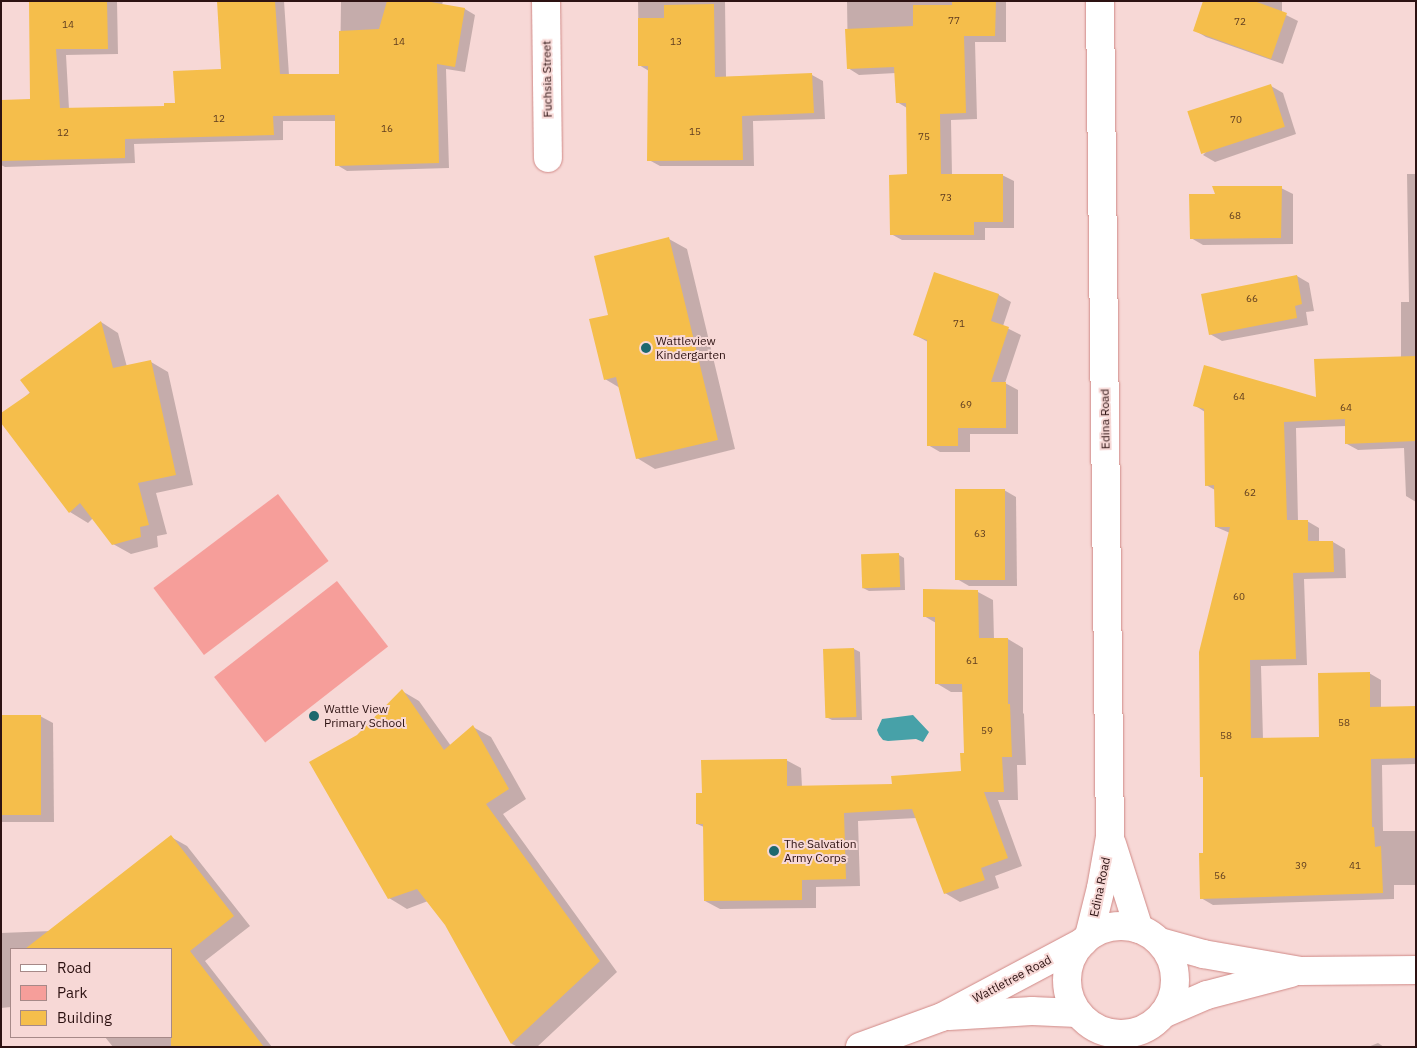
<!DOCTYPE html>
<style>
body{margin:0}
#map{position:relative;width:1417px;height:1048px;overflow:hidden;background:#f7d8d6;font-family:"IBM Plex Sans",sans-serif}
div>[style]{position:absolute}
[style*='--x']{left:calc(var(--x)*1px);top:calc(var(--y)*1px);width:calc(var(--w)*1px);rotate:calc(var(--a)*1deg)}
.green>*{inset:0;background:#f69e9a;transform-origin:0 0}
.water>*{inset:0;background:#47a1a8}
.shadow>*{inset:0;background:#0003}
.building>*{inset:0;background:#f5be4b;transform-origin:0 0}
.roads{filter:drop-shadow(0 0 1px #d08986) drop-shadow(0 0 1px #d08986)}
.street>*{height:28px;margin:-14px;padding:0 14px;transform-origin:14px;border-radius:14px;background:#fff}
.street>.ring{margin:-14px;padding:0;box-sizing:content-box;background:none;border:28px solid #fff;border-radius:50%}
.dots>*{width:14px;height:14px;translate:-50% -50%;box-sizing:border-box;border:2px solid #f7d8d6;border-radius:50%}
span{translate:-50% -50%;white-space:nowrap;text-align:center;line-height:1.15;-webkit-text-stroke:4px #f7d8d6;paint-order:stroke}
.number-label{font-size:10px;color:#5f3d20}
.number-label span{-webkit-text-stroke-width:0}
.street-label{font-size:12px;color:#2d1212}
.poi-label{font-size:12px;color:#2d1212}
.left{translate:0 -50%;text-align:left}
.frame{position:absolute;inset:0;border:2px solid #2d1212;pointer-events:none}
.legend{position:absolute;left:10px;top:948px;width:162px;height:90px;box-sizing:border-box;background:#f7d8d6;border:1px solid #a68988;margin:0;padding:6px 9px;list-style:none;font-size:15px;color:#2d1212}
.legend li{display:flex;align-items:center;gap:10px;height:25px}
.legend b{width:25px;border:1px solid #a68988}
</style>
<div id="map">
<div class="green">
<div style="left:278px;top:494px;width:84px;height:156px;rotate:53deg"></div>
<div style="left:337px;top:581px;width:83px;height:156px;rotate:52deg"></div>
</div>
<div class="water">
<div style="clip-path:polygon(913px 715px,929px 732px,923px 742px,916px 739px,888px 741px,883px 740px,879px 735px,877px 730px,882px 719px)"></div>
</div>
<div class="shadow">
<div style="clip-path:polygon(30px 1px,117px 1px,118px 54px,66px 55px,69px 109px,166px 107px,176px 104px,223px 70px,219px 1px,284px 1px,289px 75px,340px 75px,341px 1px,443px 1px,442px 5px,465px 9px,475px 15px,465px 72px,446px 69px,449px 168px,347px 171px,337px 165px,336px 121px,283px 121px,283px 140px,134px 144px,135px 163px,5px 167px,1px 165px,1px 101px,31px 101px)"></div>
<div style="clip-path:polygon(638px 1px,725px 1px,726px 77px,812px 75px,823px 81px,825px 119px,753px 121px,754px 166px,660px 166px,649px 160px,649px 71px,639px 65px)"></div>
<div style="clip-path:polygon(847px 1px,1006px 1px,1006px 42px,975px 42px,977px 119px,951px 120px,952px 175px,1002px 175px,1014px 181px,1014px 228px,985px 228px,985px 240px,902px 240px,891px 234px,909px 176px,907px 108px,897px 102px,896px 73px,859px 75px,848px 68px)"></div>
<div style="clip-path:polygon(1204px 1px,1282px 1px,1282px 13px,1298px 21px,1283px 64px,1206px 37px,1194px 30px)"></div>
<div style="clip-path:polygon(1271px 86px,1283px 93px,1296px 134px,1215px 162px,1203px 155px)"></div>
<div style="clip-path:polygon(1407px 174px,1416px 174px,1416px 502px,1406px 496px,1404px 448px,1358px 450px,1347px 444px,1346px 426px,1296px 428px,1298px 521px,1307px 521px,1319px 528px,1319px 542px,1333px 542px,1345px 549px,1346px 578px,1304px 579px,1307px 665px,1261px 666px,1263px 739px,1320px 739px,1369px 673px,1381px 680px,1381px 708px,1416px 707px,1416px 764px,1382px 765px,1383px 831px,1416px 831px,1416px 885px,1394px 885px,1394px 899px,1213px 905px,1201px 898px,1205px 854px,1204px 778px,1202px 776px,1230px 533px,1216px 527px,1215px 490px,1206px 485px,1205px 412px,1194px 405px,1317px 399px,1401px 357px,1401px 302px,1409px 302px)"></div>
<div style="clip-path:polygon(1281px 188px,1293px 194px,1293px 244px,1203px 245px,1191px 238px,1216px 195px)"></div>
<div style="clip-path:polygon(669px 239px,687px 249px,735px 449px,655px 469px,637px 458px,620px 388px,605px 379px,609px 316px)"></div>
<div style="clip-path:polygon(935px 274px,999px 295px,1011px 302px,1003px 326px,1021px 335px,1005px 383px,1018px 390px,1018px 434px,970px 434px,970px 452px,940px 452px,928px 445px,928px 342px,915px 335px)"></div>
<div style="clip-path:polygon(1297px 276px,1309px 283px,1314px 311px,1306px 312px,1308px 325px,1222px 341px,1210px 334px)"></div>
<div style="clip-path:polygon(101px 322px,118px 333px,127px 367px,151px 362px,168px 372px,193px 485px,156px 493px,167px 534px,157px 536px,158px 547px,131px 554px,113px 544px,93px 518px,88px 523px,70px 512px,1px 421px)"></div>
<div style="clip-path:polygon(1004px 490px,1016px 497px,1017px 586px,969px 586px,957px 579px)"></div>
<div style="clip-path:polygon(899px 555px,904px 558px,905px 590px,869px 591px,863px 588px)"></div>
<div style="clip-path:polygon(925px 590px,978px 592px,993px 600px,994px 639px,1008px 639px,1023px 648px,1023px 713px,1024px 714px,1026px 765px,1017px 765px,1018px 800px,998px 800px,1022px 866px,995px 876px,999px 888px,960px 902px,945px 893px,917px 818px,858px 821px,860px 886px,816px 887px,816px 908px,720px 909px,705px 901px,704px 827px,697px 824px,703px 794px,786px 760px,801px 768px,802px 787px,893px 786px,962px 772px,965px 754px,964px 692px,951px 692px,936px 683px,936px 623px,924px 616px)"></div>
<div style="clip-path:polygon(854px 649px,860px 652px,862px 720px,832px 720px,826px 717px,825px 650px)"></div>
<div style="clip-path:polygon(402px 691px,419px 701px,451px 746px,473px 727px,491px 737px,526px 799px,503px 814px,617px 972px,537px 1047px,518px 1047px,512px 1044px,446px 924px,428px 901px,407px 909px,389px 898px,358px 736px)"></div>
<div style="clip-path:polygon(1px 716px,40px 716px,53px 723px,54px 822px,1px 822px)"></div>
<div style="clip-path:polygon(171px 837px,187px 846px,250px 926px,205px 961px,272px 1047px,113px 1047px,105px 1037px,171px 1037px,171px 949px,11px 949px,11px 1007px,1px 1008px,1px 933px,51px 931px)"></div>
<div style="clip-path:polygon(1378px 1043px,1384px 1047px,1368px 1047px)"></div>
</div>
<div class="building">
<div style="clip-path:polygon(29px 1px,107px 1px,108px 49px,56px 49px,60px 108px,164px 106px,164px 103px,175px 103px,173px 71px,221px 69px,217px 1px,275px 1px,280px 74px,339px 74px,339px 31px,379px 29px,387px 1px,425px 1px,465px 8px,455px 67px,437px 64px,439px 163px,335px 166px,335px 115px,273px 116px,274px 135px,125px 139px,125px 158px,1px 161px,1px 100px,30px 99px)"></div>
<div style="clip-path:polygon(952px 1px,996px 1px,995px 36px,964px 36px,966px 113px,940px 114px,941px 174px,1003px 174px,1003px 222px,974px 222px,974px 235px,890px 235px,889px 175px,907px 174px,906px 103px,896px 103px,894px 67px,847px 69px,845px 29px,913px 26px,913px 5px,952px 5px)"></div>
<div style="clip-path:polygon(1203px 1px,1254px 1px,1287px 13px,1271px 59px,1193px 31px)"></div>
<div style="clip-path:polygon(714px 4px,715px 77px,812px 73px,814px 113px,742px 116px,743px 160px,647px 161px,648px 66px,638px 66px,638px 18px,664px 18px,664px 5px)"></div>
<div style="left:1271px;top:84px;width:45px;height:88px;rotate:72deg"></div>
<div style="clip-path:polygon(1212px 186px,1282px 186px,1281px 238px,1190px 239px,1189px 194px,1215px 194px)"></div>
<div style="clip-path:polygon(669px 237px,718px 440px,636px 459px,616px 377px,604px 380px,589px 319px,608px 315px,594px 256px)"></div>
<div style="clip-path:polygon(934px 272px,999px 294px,991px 321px,1009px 327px,991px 382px,1006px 382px,1006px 428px,958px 428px,958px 446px,927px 446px,927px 340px,913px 335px)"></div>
<div style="clip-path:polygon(1297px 275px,1302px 304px,1295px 306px,1297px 318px,1209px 335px,1201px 294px)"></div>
<div style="clip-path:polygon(101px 321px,113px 368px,151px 360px,176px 475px,138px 483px,149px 525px,140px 527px,141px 537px,112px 545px,80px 503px,69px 513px,1px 423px,1px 413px,30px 393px,20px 380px)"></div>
<div style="clip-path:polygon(1416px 356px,1416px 441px,1345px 444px,1345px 419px,1284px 422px,1287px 520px,1308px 520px,1308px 541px,1333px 541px,1334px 572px,1293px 573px,1296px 659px,1250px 660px,1251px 738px,1319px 737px,1318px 673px,1370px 672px,1370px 707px,1416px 706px,1416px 758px,1371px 759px,1372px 827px,1374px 827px,1375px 847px,1381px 846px,1383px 893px,1200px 899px,1199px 853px,1203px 853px,1203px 777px,1200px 777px,1199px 652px,1230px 527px,1215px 527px,1214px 485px,1205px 486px,1204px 409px,1193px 406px,1204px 365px,1316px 397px,1314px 359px)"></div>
<div style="left:955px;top:489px;width:50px;height:91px"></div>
<div style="left:899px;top:553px;width:34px;height:38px;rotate:88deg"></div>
<div style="clip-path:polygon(923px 589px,978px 590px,979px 638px,1008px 638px,1008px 704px,1010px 704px,1012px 757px,1002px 757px,1004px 792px,984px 792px,1008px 858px,981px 868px,985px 880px,944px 894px,912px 809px,844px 813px,846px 879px,802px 880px,802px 900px,704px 901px,703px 824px,696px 824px,696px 793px,702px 793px,701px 760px,787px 759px,787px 786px,892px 784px,891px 776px,961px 771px,960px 753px,964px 753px,962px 684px,935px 684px,935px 617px,923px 617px)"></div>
<div style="left:854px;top:648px;width:69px;height:31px;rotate:88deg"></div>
<div style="clip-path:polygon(402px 689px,444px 750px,473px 725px,509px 789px,486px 804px,600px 961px,511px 1044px,445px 925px,417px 889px,388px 899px,309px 762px,357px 735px)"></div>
<div style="left:1px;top:715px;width:40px;height:100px"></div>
<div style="clip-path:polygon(171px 835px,234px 916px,190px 951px,264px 1047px,171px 1047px,171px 949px,25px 949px)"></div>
</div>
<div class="roads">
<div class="street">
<div style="--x:546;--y:1;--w:157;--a:89.3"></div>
<div style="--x:1112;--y:844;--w:89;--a:72.4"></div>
<div class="ring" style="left:1067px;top:926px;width:80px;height:80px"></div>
<div style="--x:1089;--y:936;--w:49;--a:-76"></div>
<div style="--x:1101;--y:888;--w:52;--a:-80"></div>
<div style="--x:1110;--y:837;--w:836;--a:-90.69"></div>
<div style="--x:1160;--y:942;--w:45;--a:15.6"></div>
<div style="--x:1203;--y:954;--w:98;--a:9.9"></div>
<div style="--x:1300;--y:971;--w:116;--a:-0.5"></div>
<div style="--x:1163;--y:1014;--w:48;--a:-23.4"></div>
<div style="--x:1207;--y:995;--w:87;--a:-14.7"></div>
<div style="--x:949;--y:1016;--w:83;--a:-3.4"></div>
<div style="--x:1032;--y:1011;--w:45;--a:2.5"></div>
<div style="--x:860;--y:1047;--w:87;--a:-20.1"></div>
<div style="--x:942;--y:1017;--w:160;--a:-28"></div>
</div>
</div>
<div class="dots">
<div style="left:646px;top:348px;background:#1c686e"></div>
<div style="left:314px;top:716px;background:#1c686e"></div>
<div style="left:774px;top:851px;background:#1c686e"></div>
</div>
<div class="number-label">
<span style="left:954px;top:21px">77</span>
<span style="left:1240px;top:22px">72</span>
<span style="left:68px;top:25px">14</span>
<span style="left:399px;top:42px">14</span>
<span style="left:676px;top:42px">13</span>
<span style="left:219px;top:119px">12</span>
<span style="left:1236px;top:120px">70</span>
<span style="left:387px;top:129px">16</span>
<span style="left:695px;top:132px">15</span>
<span style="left:63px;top:133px">12</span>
<span style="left:924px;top:137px">75</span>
<span style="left:946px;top:198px">73</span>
<span style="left:1235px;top:216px">68</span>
<span style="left:1252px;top:299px">66</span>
<span style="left:959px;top:324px">71</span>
<span style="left:1239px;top:397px">64</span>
<span style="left:966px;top:405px">69</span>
<span style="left:1346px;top:408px">64</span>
<span style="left:1250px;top:493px">62</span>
<span style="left:980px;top:534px">63</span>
<span style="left:1239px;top:597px">60</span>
<span style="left:972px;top:661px">61</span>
<span style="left:1344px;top:723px">58</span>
<span style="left:987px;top:731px">59</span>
<span style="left:1226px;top:736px">58</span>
<span style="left:1301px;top:866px">39</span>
<span style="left:1355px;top:866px">41</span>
<span style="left:1220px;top:876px">56</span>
</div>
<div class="street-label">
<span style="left:547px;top:79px;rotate:-91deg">Fuchsia Street</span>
<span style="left:1105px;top:419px;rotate:-91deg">Edina Road</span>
<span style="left:1100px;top:887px;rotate:-78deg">Edina Road</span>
<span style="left:1012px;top:979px;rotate:-28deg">Wattletree Road</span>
</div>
<div class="poi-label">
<span class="left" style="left:656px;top:348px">Wattleview<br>Kindergarten</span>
<span class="left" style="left:324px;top:716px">Wattle View<br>Primary School</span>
<span class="left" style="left:784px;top:851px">The Salvation<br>Army Corps</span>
</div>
<div class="frame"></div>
<ul class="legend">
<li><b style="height:6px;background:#fff"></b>Road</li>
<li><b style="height:14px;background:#f69e9a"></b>Park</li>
<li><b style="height:14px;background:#f5be4b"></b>Building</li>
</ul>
</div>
